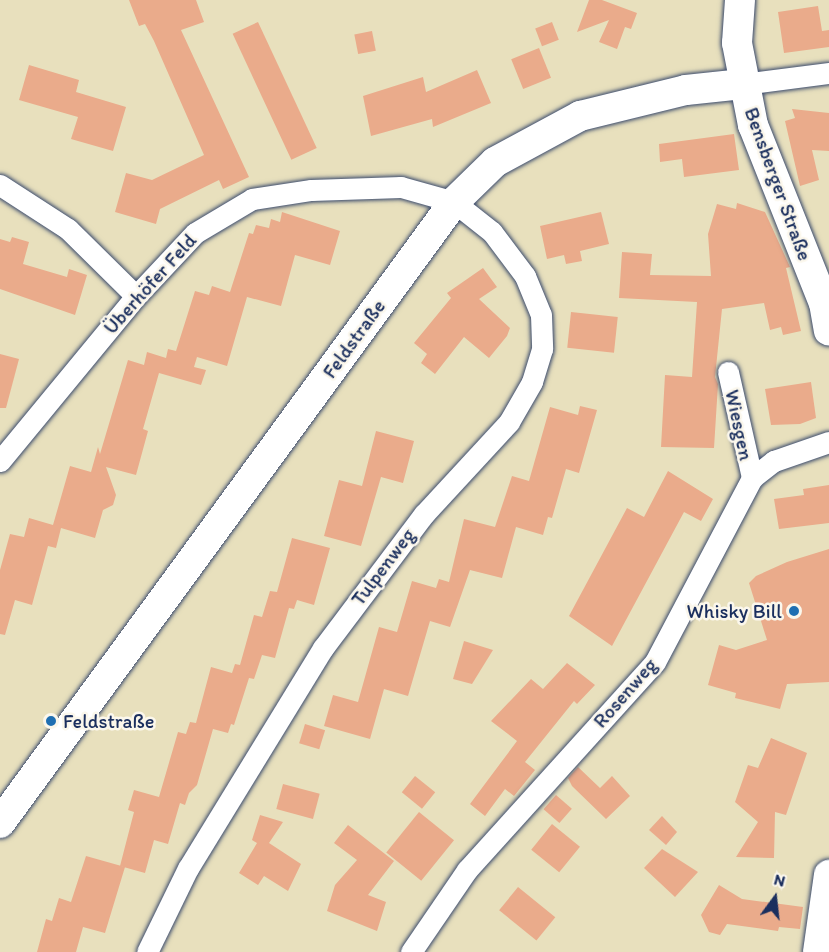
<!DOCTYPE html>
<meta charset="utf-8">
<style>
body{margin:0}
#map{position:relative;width:829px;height:952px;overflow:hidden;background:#e8e0bd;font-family:Itim,sans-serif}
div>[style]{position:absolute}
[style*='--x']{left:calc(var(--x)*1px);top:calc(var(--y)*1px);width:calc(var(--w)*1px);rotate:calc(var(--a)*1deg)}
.building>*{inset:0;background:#eaab8b;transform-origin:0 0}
.roads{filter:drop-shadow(0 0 2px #3a4a6c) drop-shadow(0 0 2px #3a4a6c)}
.minor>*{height:21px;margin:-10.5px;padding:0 10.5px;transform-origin:10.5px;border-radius:10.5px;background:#fff}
.secondary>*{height:30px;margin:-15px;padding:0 15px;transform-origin:15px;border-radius:15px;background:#fff}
.dots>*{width:16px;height:16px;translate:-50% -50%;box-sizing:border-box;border:3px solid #fbf7ec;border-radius:50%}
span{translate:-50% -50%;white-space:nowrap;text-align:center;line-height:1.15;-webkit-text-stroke:5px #fbf7ec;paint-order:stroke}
.street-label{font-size:20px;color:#1b2f5e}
.poi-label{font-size:20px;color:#1b2f5e}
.right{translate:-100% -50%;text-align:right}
.left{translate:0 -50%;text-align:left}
.north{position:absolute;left:745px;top:868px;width:60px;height:60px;-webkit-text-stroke:4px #fbf7ec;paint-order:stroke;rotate:15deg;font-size:16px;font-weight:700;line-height:24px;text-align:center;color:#1b2f5e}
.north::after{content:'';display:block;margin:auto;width:21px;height:27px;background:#1b2f5e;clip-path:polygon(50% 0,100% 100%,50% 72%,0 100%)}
</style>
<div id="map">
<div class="building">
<div style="clip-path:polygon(129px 0,196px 0,204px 22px,181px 30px,249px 177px,223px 189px,219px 180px,160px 209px,156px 224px,115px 212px,126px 173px,152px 180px,204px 155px,154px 41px,145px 24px,139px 26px)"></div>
<div style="clip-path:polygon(589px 0,602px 0,637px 13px,631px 29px,625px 27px,617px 49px,599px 42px,609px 20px,577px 32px)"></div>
<div style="clip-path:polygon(818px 6px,822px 31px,829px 30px,829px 47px,784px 53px,778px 12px)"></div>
<div style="left:258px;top:22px;width:139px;height:28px;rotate:65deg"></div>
<div style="left:552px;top:22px;width:19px;height:18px;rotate:69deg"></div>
<div style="left:372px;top:31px;width:20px;height:18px;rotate:79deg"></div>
<div style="left:539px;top:48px;width:32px;height:30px;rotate:68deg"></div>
<div style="clip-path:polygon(29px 65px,79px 80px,76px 92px,126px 107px,113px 151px,71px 139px,78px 117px,19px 100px)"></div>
<div style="clip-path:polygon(477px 70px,491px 103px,433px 127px,432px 119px,371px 136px,363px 96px,423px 77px,426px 92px)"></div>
<div style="clip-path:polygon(792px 109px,829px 113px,829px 151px,812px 150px,819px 180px,800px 186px,785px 121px,795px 118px)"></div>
<div style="clip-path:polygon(734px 134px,739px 170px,684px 177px,682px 159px,660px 162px,659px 144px)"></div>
<div style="clip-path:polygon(737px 203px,765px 212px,790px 267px,786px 268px,801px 331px,783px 335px,781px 327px,770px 330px,764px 303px,722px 309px,715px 377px,718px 384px,714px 448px,661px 447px,665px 375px,692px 377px,697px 302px,619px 298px,622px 252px,652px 254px,650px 275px,711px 276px,708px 234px,717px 204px,736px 209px)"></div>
<div style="clip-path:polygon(282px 212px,340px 231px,330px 265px,295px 255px,281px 306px,247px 297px,227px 366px,197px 357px,194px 367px,206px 370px,201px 385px,159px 373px,143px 429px,148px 431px,136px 475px,106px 467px,116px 495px,113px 505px,103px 510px,95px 538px,61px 528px,56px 548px,48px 546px,32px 605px,15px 600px,5px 635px,0 634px,0 570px,10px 534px,24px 537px,29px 518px,53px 525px,70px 466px,91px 472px,98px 447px,100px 454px,128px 360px,144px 365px,147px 352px,166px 358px,168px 349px,176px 351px,195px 291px,209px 295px,212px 286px,230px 292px,249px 233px,253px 234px,256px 225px,269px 228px,271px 219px,280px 222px)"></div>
<div style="clip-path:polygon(601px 212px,609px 244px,580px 251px,582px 261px,566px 264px,564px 255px,547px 259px,540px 226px)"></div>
<div style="clip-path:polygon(12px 237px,29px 242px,23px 264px,67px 277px,69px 269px,87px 275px,75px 315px,0 289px,0 239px,10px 242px)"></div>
<div style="clip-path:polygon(483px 268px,497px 287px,479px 299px,510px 328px,507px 336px,489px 358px,464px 337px,435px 374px,421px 363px,427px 354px,414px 343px,451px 298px,447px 293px)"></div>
<div style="left:571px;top:312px;width:47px;height:36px;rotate:6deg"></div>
<div style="clip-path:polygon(0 354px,19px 359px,6px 408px,0 408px)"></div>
<div style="clip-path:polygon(811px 382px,816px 418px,800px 424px,771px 425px,765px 389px)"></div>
<div style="clip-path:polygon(580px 406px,597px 410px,579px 473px,566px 469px,552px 518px,548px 517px,543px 535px,516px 527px,502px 578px,470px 570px,450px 627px,430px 621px,408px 696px,384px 689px,370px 739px,324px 726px,333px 695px,358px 702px,379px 627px,397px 632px,412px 581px,436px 588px,439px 579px,449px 582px,464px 519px,495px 527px,512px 476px,529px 481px,550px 407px,578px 415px)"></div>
<div style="clip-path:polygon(376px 431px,414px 441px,403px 483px,381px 477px,361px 546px,324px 536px,339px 480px,362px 486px)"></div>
<div style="clip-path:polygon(668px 471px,713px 499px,701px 521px,684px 512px,612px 646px,569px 616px,627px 508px,644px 517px)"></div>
<div style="clip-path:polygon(829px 485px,829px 523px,779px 529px,774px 499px,804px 495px,803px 489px)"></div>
<div style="clip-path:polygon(292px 538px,330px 548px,314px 605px,297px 600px,294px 609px,289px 608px,275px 658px,262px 655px,254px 679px,249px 678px,234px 725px,231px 724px,228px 733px,213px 729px,197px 785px,189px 793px,185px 805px,180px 803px,168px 844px,154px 840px,145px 873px,120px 866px,134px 812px,128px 810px,134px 790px,159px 797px,178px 732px,186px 734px,190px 722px,196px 723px,211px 667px,232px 673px,235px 664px,240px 665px,254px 615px,262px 617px,270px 591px,277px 592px)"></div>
<div style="clip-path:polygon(829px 549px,829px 682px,787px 684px,780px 709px,735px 698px,736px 693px,708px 685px,719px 645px,736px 650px,767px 640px,749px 583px,756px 576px,787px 562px)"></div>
<div style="clip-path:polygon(464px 641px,493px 650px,472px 684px,453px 679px)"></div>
<div style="clip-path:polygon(567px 663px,595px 685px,577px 704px,574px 701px,525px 762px,535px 770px,514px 796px,505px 789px,485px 816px,470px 804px,517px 741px,491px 721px,531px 679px,543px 689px)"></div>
<div style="left:305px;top:724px;width:21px;height:20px;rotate:17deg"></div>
<div style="clip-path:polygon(771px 738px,807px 753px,786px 815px,775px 812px,774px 858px,736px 857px,758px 822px,735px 802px,748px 765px,758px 768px)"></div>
<div style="clip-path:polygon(578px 767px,600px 788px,612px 776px,630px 796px,606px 819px,572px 786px,568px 778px)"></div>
<div style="left:415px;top:776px;width:26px;height:21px;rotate:39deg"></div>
<div style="left:283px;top:784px;width:38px;height:26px;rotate:15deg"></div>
<div style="left:556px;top:795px;width:21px;height:19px;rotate:41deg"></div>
<div style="left:419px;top:812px;width:45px;height:52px;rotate:39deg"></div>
<div style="clip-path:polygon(260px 815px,283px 822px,269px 843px,301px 864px,288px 891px,264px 876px,258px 885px,239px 873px,257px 843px,252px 840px)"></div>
<div style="clip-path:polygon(662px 816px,677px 832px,666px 845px,649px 830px)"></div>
<div style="left:552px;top:824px;width:36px;height:33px;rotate:39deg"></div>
<div style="clip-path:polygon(348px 825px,394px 861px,368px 895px,386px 902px,377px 931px,327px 911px,335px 885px,357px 860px,334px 843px)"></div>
<div style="clip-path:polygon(662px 849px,698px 872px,675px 897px,644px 868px)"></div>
<div style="clip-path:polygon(86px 856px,125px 867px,105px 933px,83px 927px,76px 952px,37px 952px,46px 919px,52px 921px,59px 898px,71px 902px)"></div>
<div style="clip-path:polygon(719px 885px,742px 899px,803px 907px,800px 929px,779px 927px,778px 931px,727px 924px,720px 935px,709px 932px,701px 915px)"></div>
<div style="left:518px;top:887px;width:48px;height:30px;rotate:39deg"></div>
</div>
<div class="roads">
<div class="minor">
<div style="--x:743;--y:84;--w:87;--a:-7.3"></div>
<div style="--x:0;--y:185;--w:81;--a:32.9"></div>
<div style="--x:68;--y:229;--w:95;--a:44.6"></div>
<div style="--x:728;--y:372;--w:109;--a:77.2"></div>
<div style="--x:0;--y:461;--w:214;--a:-50.5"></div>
<div style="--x:136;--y:296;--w:86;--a:-46.9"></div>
<div style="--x:195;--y:233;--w:66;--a:-30.8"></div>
<div style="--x:252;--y:199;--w:60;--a:-8.7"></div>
<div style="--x:311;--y:190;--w:90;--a:-1.9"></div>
<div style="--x:401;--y:187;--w:55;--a:15.8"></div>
<div style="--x:454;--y:202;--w:48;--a:38.3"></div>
<div style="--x:492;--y:232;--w:55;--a:53.1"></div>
<div style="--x:525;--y:276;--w:42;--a:67.7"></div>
<div style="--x:541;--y:315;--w:34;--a:88"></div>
<div style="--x:542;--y:349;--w:34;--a:107"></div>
<div style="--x:532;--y:382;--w:46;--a:119.9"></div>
<div style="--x:509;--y:422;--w:125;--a:132.7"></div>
<div style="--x:424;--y:514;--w:168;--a:127"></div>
<div style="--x:323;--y:648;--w:258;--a:121.5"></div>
<div style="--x:188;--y:868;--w:93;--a:116"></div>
<div style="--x:411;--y:952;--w:99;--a:-55.7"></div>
<div style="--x:467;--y:870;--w:280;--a:-47.9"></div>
<div style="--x:655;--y:662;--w:208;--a:-62.2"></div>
<div style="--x:752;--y:478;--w:28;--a:-38"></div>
<div style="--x:774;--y:461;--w:58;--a:-19.1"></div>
</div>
<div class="secondary">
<div style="--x:740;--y:0;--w:43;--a:94"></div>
<div style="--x:737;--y:43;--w:84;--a:79"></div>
<div style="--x:753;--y:125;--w:192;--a:68.3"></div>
<div style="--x:824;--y:303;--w:28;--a:80"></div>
<div style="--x:0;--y:823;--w:769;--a:-53.83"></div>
<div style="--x:454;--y:202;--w:57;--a:-44.3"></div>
<div style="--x:495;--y:162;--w:97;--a:-28.4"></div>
<div style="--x:580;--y:116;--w:109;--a:-13.8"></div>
<div style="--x:686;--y:90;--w:57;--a:-6"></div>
<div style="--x:818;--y:952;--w:78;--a:-81.9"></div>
</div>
</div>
<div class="dots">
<div style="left:794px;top:611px;background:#1f6fb2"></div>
<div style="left:51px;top:721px;background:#1f6fb2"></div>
</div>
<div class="street-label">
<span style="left:778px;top:184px;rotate:70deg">Bensberger Straße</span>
<span style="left:150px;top:284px;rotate:-48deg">Überhöfer Feld</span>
<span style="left:354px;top:339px;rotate:-54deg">Feldstraße</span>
<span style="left:739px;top:425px;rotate:78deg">Wiesgen</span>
<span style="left:383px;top:567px;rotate:-53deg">Tulpenweg</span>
<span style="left:625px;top:693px;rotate:-49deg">Rosenweg</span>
</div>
<div class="poi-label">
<span class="right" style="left:782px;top:611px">Whisky Bill</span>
<span class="left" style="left:63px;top:721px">Feldstraße</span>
</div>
<div class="north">N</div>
</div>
